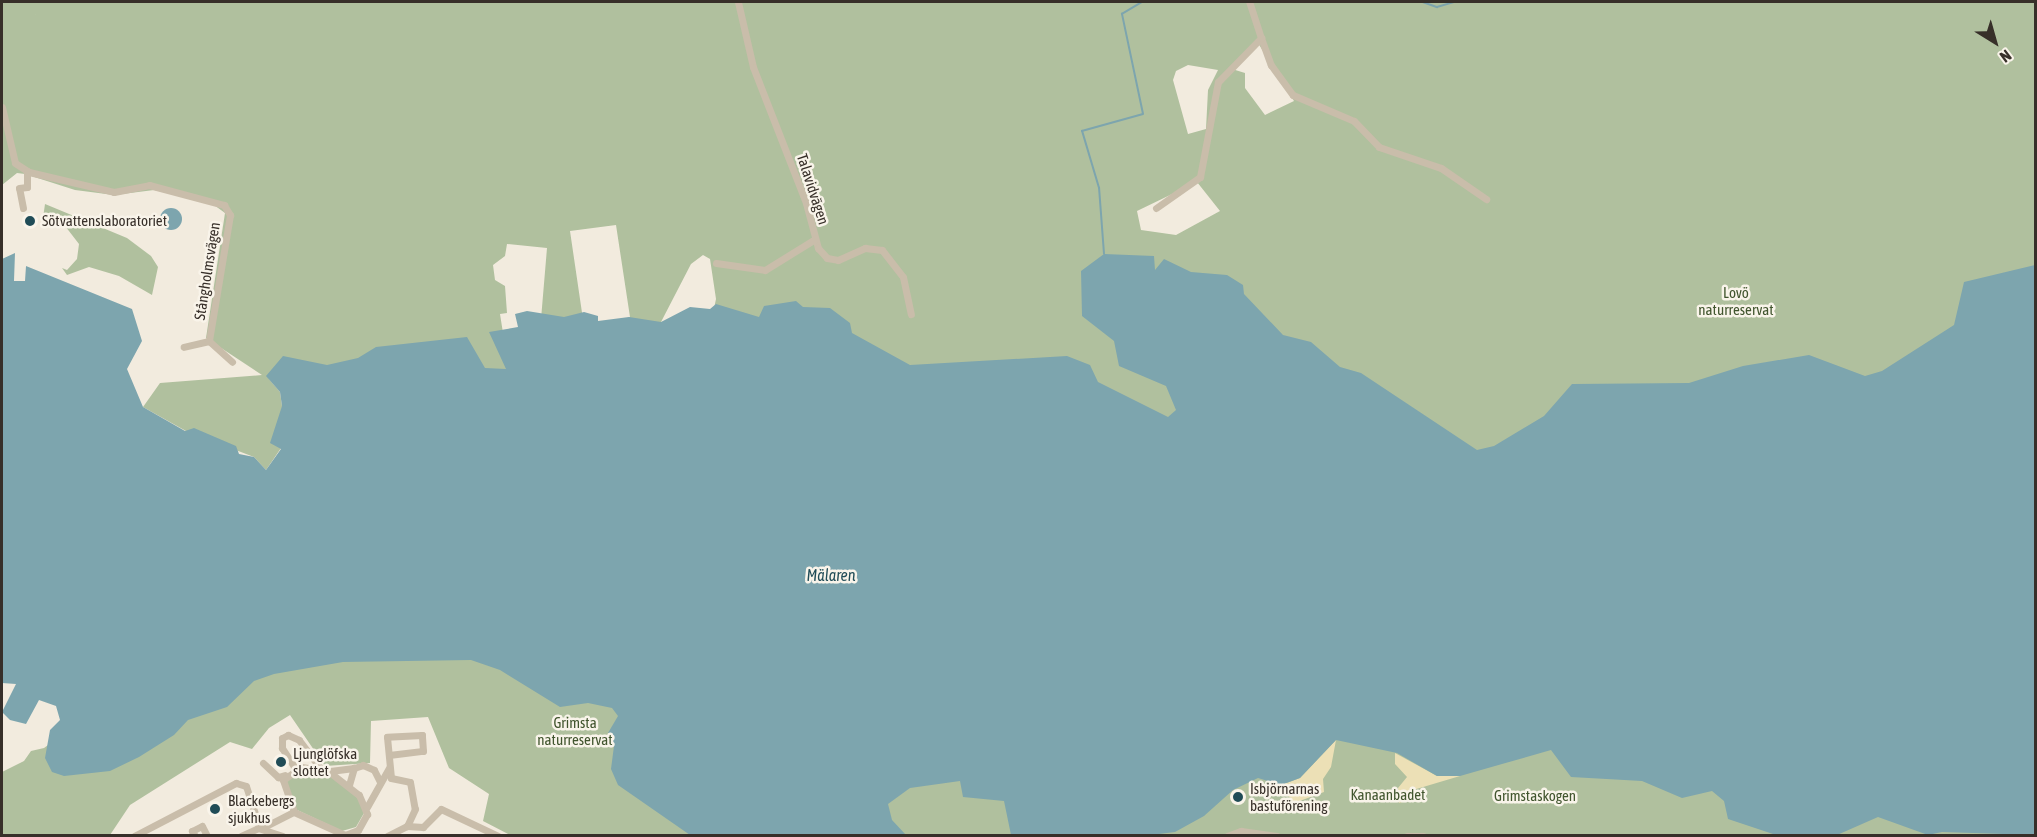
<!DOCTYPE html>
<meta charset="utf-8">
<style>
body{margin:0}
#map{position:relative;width:2037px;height:837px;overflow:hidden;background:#f2ebde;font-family:"Asap Condensed",sans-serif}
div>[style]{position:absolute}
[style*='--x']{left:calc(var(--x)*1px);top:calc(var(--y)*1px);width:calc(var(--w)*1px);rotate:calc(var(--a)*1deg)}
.green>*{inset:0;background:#b0c09e}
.sand>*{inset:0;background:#ece0b6}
.water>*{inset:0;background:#7da5ae}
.round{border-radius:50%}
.stream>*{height:1.5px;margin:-0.75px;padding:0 0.75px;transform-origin:0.75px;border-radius:0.75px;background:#7da5ae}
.minor>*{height:7px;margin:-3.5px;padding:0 3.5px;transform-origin:3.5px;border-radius:3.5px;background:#c9bdaa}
.dots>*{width:16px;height:16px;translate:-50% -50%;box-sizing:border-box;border:3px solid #f9f4ea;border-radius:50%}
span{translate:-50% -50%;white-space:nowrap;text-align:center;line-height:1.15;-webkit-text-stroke:5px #f9f4ea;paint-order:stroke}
.street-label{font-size:15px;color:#372f29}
.poi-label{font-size:15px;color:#372f29}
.left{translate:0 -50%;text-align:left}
.park-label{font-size:15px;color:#41552e}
.water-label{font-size:16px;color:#204c57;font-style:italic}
.frame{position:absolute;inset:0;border:3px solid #372f29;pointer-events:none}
.north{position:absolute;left:1965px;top:12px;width:60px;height:60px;-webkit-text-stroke:4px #f9f4ea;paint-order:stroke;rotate:143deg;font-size:16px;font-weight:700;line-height:24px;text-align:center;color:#372f29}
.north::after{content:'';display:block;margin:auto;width:21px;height:27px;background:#372f29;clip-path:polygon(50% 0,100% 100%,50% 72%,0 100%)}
</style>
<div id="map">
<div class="green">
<div style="clip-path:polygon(evenodd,2px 2px,2035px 2px,2035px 516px,265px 562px,132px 406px,276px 482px,298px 403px,268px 378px,280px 392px,282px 406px,281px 448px,266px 470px,254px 457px,186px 431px,143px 407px,160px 383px,262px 375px,206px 338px,225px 213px,210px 202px,154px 190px,114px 195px,75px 190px,25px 174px,17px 173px,2px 185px,2px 2px,1258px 43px,1294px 101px,1265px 115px,1245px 88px,1245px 73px,1232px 69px,1258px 43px,2px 2px,1188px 65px,1218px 70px,1208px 90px,1206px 129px,1188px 134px,1173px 80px,1176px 71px,1188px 65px,2px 2px,1197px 182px,1220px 211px,1176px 235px,1141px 230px,1137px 211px,1197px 182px,2px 2px,616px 225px,630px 317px,585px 333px,570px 231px,616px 225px,2px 2px,507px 244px,547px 248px,540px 331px,503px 333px,500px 314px,507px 313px,505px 286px,495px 280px,493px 265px,505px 256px,507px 244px,2px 2px,703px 255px,710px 259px,716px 299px,710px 327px,642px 342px,661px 322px,691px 264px,703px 255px)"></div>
<div style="clip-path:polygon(45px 204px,127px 238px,151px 256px,158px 267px,152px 295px,119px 276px,89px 267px,67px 275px,62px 268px,67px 270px,77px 259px,79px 244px,62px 222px,43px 218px)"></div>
<div style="clip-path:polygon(230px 612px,1299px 654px,2036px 835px,510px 835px,483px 821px,489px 794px,449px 768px,428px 717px,371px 721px,370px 763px,325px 766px,290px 715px,269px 728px,252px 749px,230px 742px,130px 805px,110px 835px,2px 835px,2px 772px,24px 761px,31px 751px,44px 748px)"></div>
<div style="clip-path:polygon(299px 768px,324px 771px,360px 799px,364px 813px,356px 827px,342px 831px,295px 809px,286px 780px)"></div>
</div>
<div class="sand">
<div style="clip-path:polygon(1336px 740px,1331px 767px,1323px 779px,1324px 792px,1297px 802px,1294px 812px,1291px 798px,1280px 791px,1281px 785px,1300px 778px)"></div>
<div style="clip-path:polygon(1395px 753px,1437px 776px,1460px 776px,1413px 790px,1407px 793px,1407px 801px,1399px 803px,1398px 788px,1407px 777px,1395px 764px)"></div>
</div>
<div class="water">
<div class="round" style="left:160px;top:208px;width:22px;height:22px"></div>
<div style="clip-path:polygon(15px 253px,14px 281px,25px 281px,26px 266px,132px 309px,142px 341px,127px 369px,143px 407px,185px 431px,194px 428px,236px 446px,239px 454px,254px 457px,266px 470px,281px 449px,270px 443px,282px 406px,280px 392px,266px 376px,283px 356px,327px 365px,358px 358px,376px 347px,467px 337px,485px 368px,506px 369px,489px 332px,518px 327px,515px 314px,527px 311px,564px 317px,584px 312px,598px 316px,598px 321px,629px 317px,661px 322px,690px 307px,710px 309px,716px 304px,759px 317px,764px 306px,796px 301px,803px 307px,830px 308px,850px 323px,852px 333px,910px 365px,1067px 356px,1090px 365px,1098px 382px,1168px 417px,1176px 410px,1166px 386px,1119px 366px,1114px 341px,1082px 316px,1081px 271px,1104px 254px,1154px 256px,1155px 270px,1164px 259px,1191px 272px,1227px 275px,1243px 285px,1244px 294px,1283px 335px,1311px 342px,1340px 367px,1361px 373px,1477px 450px,1494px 446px,1544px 416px,1572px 384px,1689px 383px,1743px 366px,1809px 355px,1865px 376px,1882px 371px,1954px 325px,1964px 282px,2035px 265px,2035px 835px,1942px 832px,1928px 835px,1878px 817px,1837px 835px,1776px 835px,1728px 819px,1724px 801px,1712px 791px,1682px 798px,1642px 781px,1571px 777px,1551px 750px,1460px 776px,1437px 776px,1397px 753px,1336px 740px,1300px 778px,1281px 785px,1258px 778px,1233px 790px,1204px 816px,1175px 832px,1151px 835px,1011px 835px,1004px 801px,963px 797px,960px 781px,910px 788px,888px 804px,892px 820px,906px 835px,690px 835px,618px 785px,611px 769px,614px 746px,608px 733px,618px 716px,612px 708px,588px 703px,560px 707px,500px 670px,471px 660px,343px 662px,274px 674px,254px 681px,227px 707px,188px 720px,174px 735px,139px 757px,110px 771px,64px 776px,52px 772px,45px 758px,50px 730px,60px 720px,56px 706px,39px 700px,26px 724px,10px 720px,2px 712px,16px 684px,2px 683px,2px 259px)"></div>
</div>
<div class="stream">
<div style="--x:1423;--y:2;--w:15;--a:20"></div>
<div style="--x:1437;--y:7;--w:18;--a:-16"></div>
<div style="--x:1104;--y:254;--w:66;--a:-94.3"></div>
<div style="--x:1099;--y:188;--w:59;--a:-106.6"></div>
<div style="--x:1082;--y:131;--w:63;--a:-15.6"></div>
<div style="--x:1143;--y:114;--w:102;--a:-101.9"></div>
<div style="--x:1122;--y:14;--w:23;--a:-31"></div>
</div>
<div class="minor">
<div style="--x:738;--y:2;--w:67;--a:77"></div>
<div style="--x:753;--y:67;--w:146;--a:68.7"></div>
<div style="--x:806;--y:203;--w:47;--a:75.1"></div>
<div style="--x:818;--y:248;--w:13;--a:48"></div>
<div style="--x:827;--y:258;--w:11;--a:10"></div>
<div style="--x:838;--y:260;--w:30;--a:-24"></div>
<div style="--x:865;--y:248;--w:17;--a:7"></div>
<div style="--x:882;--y:250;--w:34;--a:52"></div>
<div style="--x:903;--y:277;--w:38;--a:78"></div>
<div style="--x:1261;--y:38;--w:29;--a:70"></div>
<div style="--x:1271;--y:65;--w:37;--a:54"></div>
<div style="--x:1293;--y:95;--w:66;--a:23.1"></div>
<div style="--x:1354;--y:121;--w:36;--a:46"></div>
<div style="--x:1379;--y:147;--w:65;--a:18.7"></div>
<div style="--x:1441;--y:168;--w:55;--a:34.6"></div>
<div style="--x:2;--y:107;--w:57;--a:76.9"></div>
<div style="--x:15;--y:163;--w:17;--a:33"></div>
<div style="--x:29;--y:172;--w:87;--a:13.2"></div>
<div style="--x:114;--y:192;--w:36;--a:-11"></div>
<div style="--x:149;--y:185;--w:78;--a:14.9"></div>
<div style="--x:224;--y:205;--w:12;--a:59"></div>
<div style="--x:230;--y:215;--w:128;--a:99.5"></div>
<div style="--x:209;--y:341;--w:26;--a:167"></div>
<div style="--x:23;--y:208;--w:20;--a:-101"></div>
<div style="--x:19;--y:188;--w:8;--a:-7"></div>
<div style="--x:27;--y:187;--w:16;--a:-90"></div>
<div style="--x:1156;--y:208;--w:54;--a:-35.2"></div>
<div style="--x:1200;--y:177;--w:97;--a:-79.3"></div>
<div style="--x:1218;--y:82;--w:62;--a:-45.7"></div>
<div style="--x:1261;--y:38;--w:38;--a:-108"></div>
<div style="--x:716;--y:263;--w:49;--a:8.1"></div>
<div style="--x:765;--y:270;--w:59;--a:-31.8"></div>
<div style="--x:209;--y:341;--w:31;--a:42"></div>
<div style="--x:389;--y:755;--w:34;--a:-7"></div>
<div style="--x:423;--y:751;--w:16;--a:-94"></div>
<div style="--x:422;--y:735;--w:35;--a:177"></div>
<div style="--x:387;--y:737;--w:41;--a:84.4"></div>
<div style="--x:391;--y:778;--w:19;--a:12"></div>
<div style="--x:410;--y:782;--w:27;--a:80"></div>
<div style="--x:415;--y:809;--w:19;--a:115"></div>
<div style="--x:263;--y:763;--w:21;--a:43"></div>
<div style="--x:278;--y:777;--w:7;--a:-16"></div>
<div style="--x:301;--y:767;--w:27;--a:8"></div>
<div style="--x:328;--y:771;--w:39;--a:38"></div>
<div style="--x:359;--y:795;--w:21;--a:67"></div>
<div style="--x:367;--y:814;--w:18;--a:119"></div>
<div style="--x:358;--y:830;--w:14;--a:159"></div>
<div style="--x:345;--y:835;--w:56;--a:-155.7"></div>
<div style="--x:294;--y:812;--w:34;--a:-109"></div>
<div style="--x:283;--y:780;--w:22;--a:-36"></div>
<div style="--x:295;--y:768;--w:24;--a:-123"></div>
<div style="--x:282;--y:748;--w:10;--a:-90"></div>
<div style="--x:282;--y:738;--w:7;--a:-27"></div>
<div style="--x:288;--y:735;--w:12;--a:24"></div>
<div style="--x:299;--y:740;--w:34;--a:53"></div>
<div style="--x:330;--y:771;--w:24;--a:-7"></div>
<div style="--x:349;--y:785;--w:18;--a:-74"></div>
<div style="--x:354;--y:768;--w:9;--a:-18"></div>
<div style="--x:363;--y:765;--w:12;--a:24"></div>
<div style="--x:374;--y:770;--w:13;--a:63"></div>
<div style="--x:367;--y:807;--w:45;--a:-60.6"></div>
<div style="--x:262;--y:828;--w:36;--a:-27"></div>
<div style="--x:134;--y:836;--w:115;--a:-27.5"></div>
<div style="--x:236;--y:783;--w:10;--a:17"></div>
<div style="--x:246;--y:786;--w:39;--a:72"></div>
<div style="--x:195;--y:836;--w:6;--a:-121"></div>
<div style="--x:192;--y:831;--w:11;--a:-27"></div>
<div style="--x:202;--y:826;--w:11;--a:63"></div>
<div style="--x:241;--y:836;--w:19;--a:-25"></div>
<div style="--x:258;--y:828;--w:26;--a:18"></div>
<div style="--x:387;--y:836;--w:22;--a:-27"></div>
<div style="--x:407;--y:826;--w:16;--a:4"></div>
<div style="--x:423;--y:827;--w:25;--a:-45"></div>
<div style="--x:441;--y:809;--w:63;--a:25.3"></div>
<div style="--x:1227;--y:836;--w:15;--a:-20"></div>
<div style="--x:1241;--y:831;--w:36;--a:8"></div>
<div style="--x:1407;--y:836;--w:16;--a:0"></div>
</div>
<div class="dots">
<div style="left:30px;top:221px;background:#204c57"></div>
<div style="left:281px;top:762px;background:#204c57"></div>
<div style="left:1238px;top:797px;background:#204c57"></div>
<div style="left:215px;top:809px;background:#204c57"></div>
</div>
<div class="street-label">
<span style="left:813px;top:189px;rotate:72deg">Talavidvägen</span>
<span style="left:207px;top:271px;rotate:-81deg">Stångholmsvägen</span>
</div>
<div class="poi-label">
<span class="left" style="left:42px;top:221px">Sötvattenslaboratoriet</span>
<span class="left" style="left:293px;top:762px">Ljunglöfska<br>slottet</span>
<span class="left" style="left:1250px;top:797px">Isbjörnarnas<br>bastuförening</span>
<span class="left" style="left:228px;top:809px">Blackebergs<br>sjukhus</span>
</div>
<div class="park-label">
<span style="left:1736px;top:301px">Lovö<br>naturreservat</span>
<span style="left:575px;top:731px">Grimsta<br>naturreservat</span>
<span style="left:1388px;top:795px">Kanaanbadet</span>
<span style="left:1535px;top:796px">Grimstaskogen</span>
</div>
<div class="water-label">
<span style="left:831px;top:575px">Mälaren</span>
</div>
<div class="frame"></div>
<div class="north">N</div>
</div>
